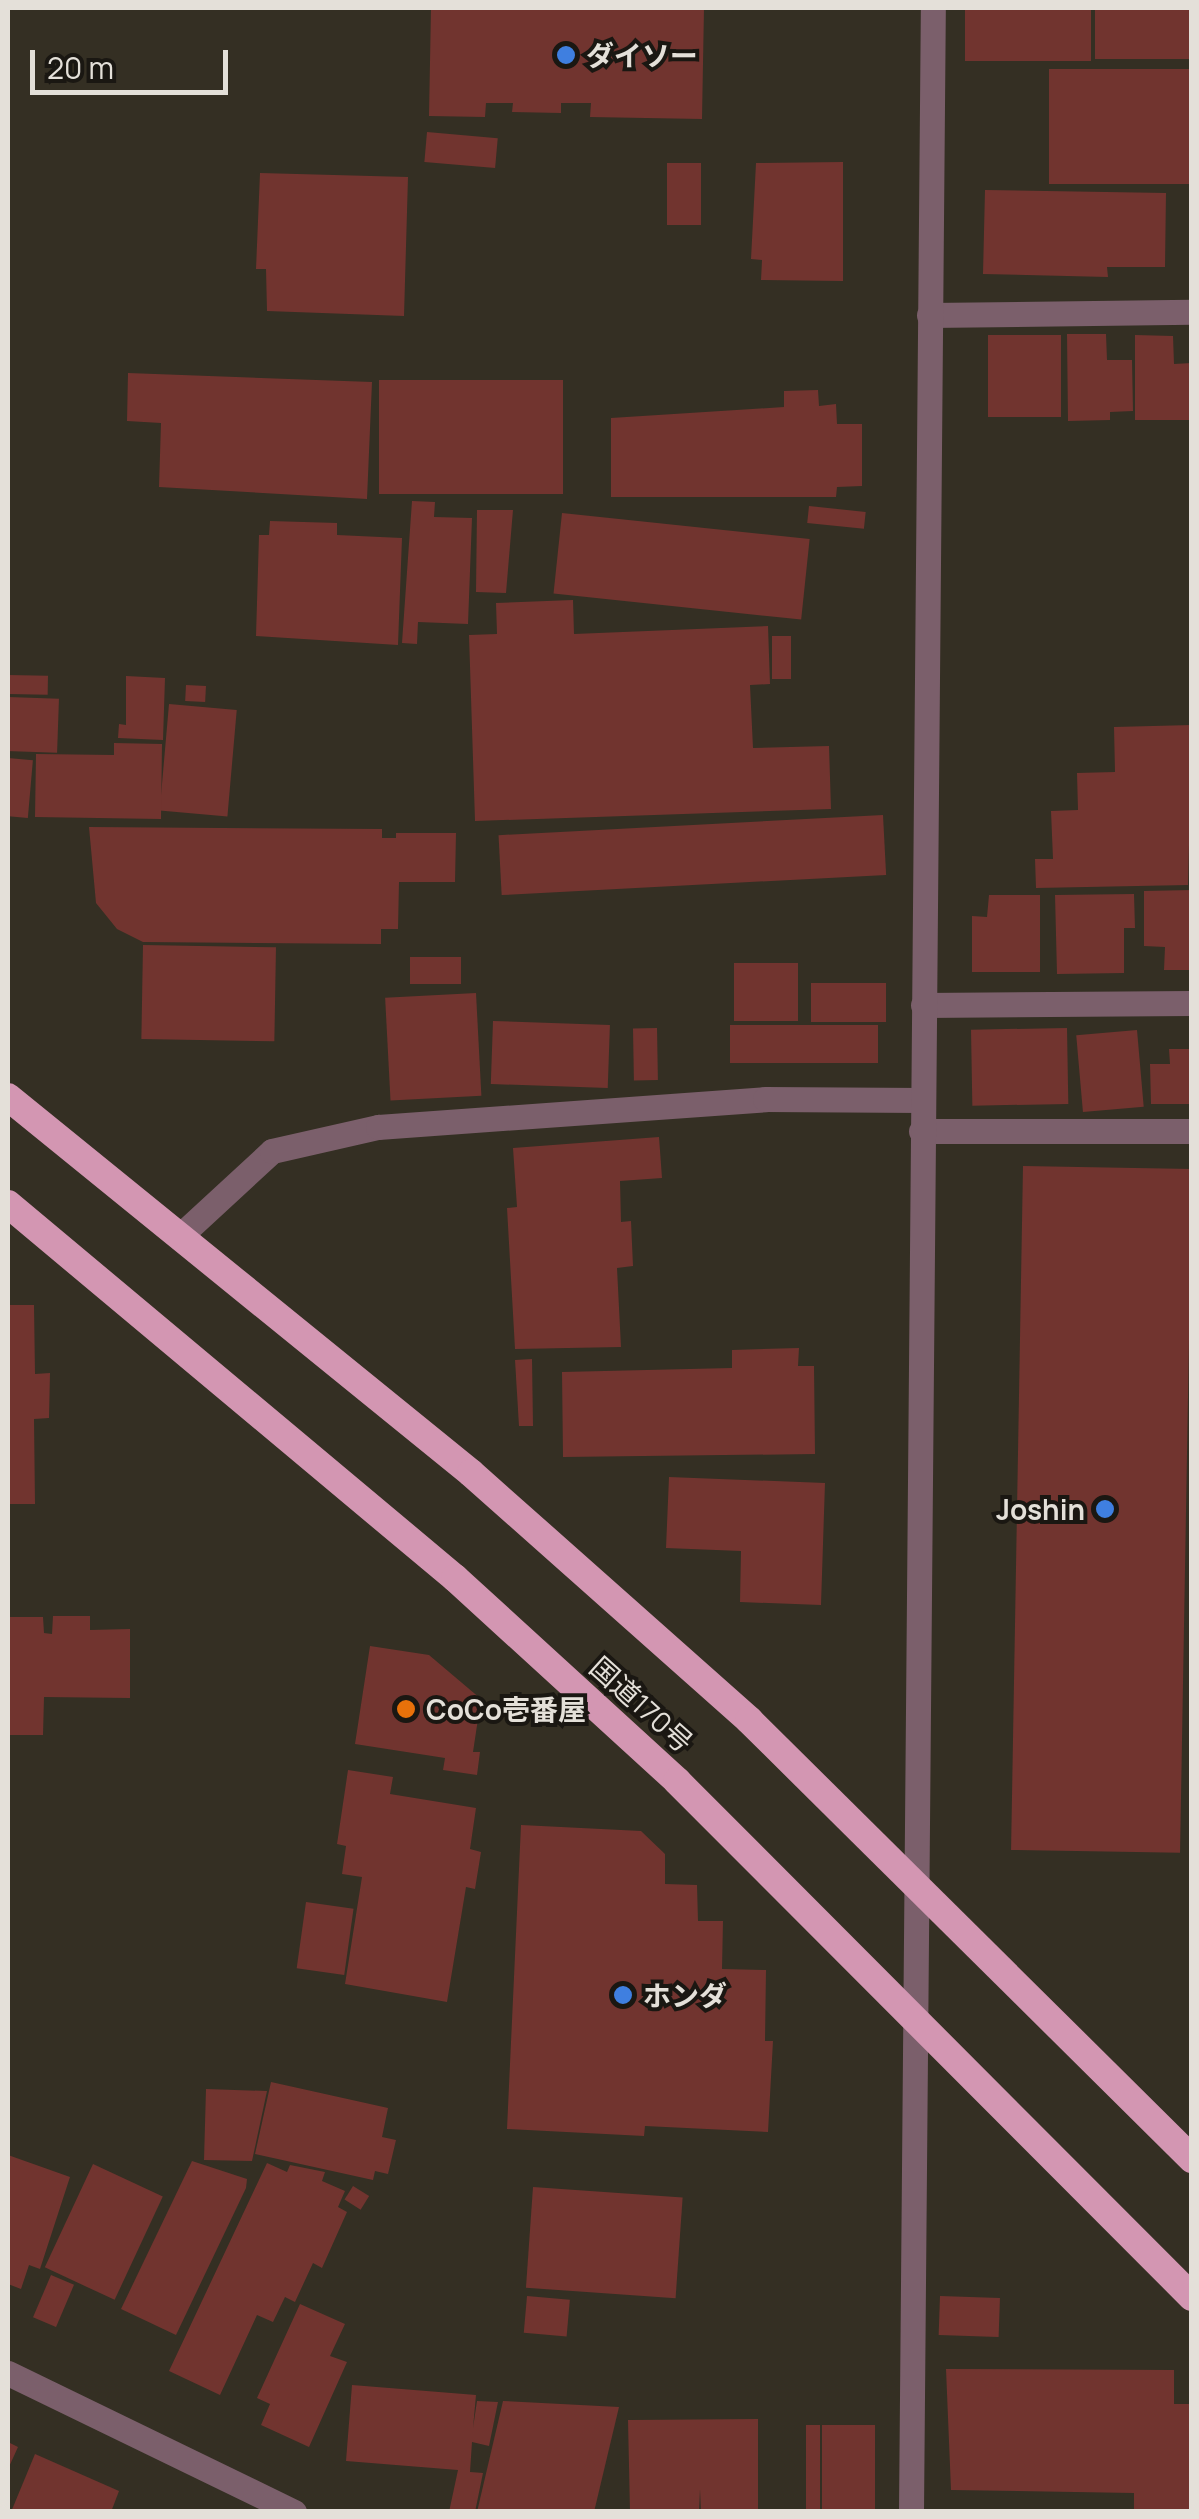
<!DOCTYPE html>
<meta charset="utf-8">
<style>
body{margin:0}
#map{position:relative;width:1199px;height:2519px;overflow:hidden;background:#342f23;font-family:Manrope,"Noto Sans JP",sans-serif}
div>[style]{position:absolute}
[style*='--x']{left:calc(var(--x)*1px);top:calc(var(--y)*1px);width:calc(var(--w)*1px);rotate:calc(var(--a)*1deg)}
.building>*{inset:0;background:#71342f;transform-origin:0 0}
.service>*{height:25px;margin:-12.5px;padding:0 12.5px;transform-origin:12.5px;border-radius:12.5px;background:#7b5f6b}
.minor>*{height:25px;margin:-12.5px;padding:0 12.5px;transform-origin:12.5px;border-radius:12.5px;background:#7b5f6b}
.tertiary>*{height:25px;margin:-12.5px;padding:0 12.5px;transform-origin:12.5px;border-radius:12.5px;background:#7b5f6b}
.trunk>*{height:28px;margin:-14px;padding:0 14px;transform-origin:14px;border-radius:14px;background:#d396b2}
.dots>*{width:28px;height:28px;translate:-50% -50%;box-sizing:border-box;border:5px solid #1a1712;border-radius:50%}
span{translate:-50% -50%;white-space:nowrap;text-align:center;line-height:1.15;-webkit-text-stroke:8px #1a1712;paint-order:stroke}
.poi-label{font-size:28px;color:#e4e0d9;font-weight:700}
.left{translate:0 -50%;text-align:left}
.right{translate:-100% -50%;text-align:right}
.street-label{font-size:28px;color:#e4e0d9}
.frame{position:absolute;inset:0;border:10px solid #e4e0d9;pointer-events:none}
.scale{position:absolute;left:30px;top:50px;width:198px;height:45px;box-sizing:border-box;border:5px solid #e4e0d9;border-top:0;padding-left:12px;font-size:30px;line-height:35px;white-space:nowrap;color:#e4e0d9;-webkit-text-stroke:8px #1a1712;paint-order:stroke}
</style>
<div id="map">
<div class="building">
<div style="clip-path:polygon(431px 8px,704px 8px,702px 119px,590px 117px,591px 103px,561px 103px,561px 113px,512px 112px,513px 103px,486px 103px,485px 117px,429px 116px)"></div>
<div style="left:965px;top:8px;width:126px;height:53px"></div>
<div style="left:1095px;top:8px;width:95px;height:51px"></div>
<div style="left:1049px;top:69px;width:143px;height:115px"></div>
<div style="left:427px;top:132px;width:71px;height:30px;rotate:5deg"></div>
<div style="clip-path:polygon(843px 162px,843px 281px,761px 280px,762px 260px,751px 259px,756px 163px)"></div>
<div style="left:667px;top:163px;width:34px;height:62px"></div>
<div style="clip-path:polygon(260px 173px,408px 177px,404px 316px,267px 311px,266px 269px,256px 269px)"></div>
<div style="clip-path:polygon(985px 190px,1166px 193px,1165px 267px,1107px 267px,1108px 277px,983px 274px)"></div>
<div style="clip-path:polygon(1067px 334px,1106px 334px,1107px 360px,1132px 360px,1133px 411px,1110px 412px,1110px 420px,1068px 421px)"></div>
<div style="left:1061px;top:335px;width:82px;height:73px;rotate:90deg"></div>
<div style="clip-path:polygon(1135px 335px,1173px 336px,1174px 364px,1192px 363px,1192px 420px,1135px 420px)"></div>
<div style="clip-path:polygon(128px 373px,372px 382px,367px 499px,159px 487px,161px 423px,127px 421px)"></div>
<div style="left:379px;top:380px;width:184px;height:114px"></div>
<div style="clip-path:polygon(818px 390px,819px 406px,836px 404px,837px 424px,862px 424px,862px 486px,837px 487px,836px 497px,611px 497px,611px 418px,784px 407px,784px 391px)"></div>
<div style="clip-path:polygon(412px 501px,435px 502px,434px 517px,472px 518px,468px 624px,418px 622px,417px 644px,402px 643px)"></div>
<div style="left:809px;top:506px;width:57px;height:17px;rotate:6deg"></div>
<div style="clip-path:polygon(477px 510px,513px 510px,506px 593px,476px 592px)"></div>
<div style="left:562px;top:513px;width:249px;height:81px;rotate:6deg"></div>
<div style="clip-path:polygon(270px 521px,337px 523px,337px 535px,402px 538px,398px 645px,256px 636px,259px 535px,269px 535px)"></div>
<div style="clip-path:polygon(573px 600px,574px 634px,768px 626px,770px 684px,750px 685px,753px 748px,829px 746px,831px 809px,475px 821px,469px 635px,497px 634px,496px 603px)"></div>
<div style="left:772px;top:636px;width:19px;height:43px"></div>
<div style="left:8px;top:675px;width:40px;height:19px;rotate:1deg"></div>
<div style="clip-path:polygon(126px 676px,165px 678px,163px 740px,118px 738px,119px 724px,126px 725px)"></div>
<div style="left:186px;top:685px;width:20px;height:16px;rotate:3deg"></div>
<div style="left:8px;top:697px;width:51px;height:54px;rotate:2deg"></div>
<div style="left:169px;top:704px;width:68px;height:107px;rotate:5deg"></div>
<div style="clip-path:polygon(1192px 725px,1188px 885px,1036px 888px,1035px 859px,1053px 859px,1051px 811px,1078px 810px,1077px 773px,1115px 772px,1114px 727px)"></div>
<div style="clip-path:polygon(114px 743px,162px 744px,161px 819px,35px 817px,36px 754px,114px 755px)"></div>
<div style="left:8px;top:758px;width:25px;height:58px;rotate:5deg"></div>
<div style="left:883px;top:815px;width:60px;height:385px;rotate:87deg"></div>
<div style="clip-path:polygon(89px 827px,382px 829px,382px 838px,396px 838px,396px 833px,456px 833px,455px 882px,399px 882px,398px 929px,381px 929px,381px 944px,143px 942px,117px 929px,96px 903px)"></div>
<div style="clip-path:polygon(1192px 890px,1192px 970px,1164px 970px,1165px 947px,1144px 946px,1144px 891px)"></div>
<div style="clip-path:polygon(1134px 894px,1135px 928px,1124px 928px,1124px 973px,1057px 974px,1055px 895px)"></div>
<div style="clip-path:polygon(989px 895px,1040px 895px,1040px 972px,972px 972px,972px 916px,987px 917px)"></div>
<div style="left:143px;top:945px;width:133px;height:94px;rotate:1deg"></div>
<div style="left:461px;top:957px;width:27px;height:51px;rotate:90deg"></div>
<div style="left:734px;top:963px;width:64px;height:58px"></div>
<div style="left:811px;top:983px;width:75px;height:39px"></div>
<div style="left:476px;top:993px;width:103px;height:91px;rotate:87deg"></div>
<div style="left:493px;top:1021px;width:117px;height:63px;rotate:2deg"></div>
<div style="left:730px;top:1025px;width:148px;height:38px"></div>
<div style="left:657px;top:1028px;width:52px;height:24px;rotate:89deg"></div>
<div style="left:1067px;top:1028px;width:76px;height:96px;rotate:89deg"></div>
<div style="left:1137px;top:1030px;width:77px;height:61px;rotate:85deg"></div>
<div style="clip-path:polygon(1169px 1049px,1192px 1049px,1192px 1104px,1151px 1104px,1150px 1064px,1170px 1064px)"></div>
<div style="clip-path:polygon(659px 1137px,662px 1178px,620px 1181px,621px 1222px,631px 1221px,633px 1266px,617px 1268px,621px 1347px,515px 1349px,507px 1208px,517px 1207px,513px 1148px)"></div>
<div style="left:1023px;top:1166px;width:169px;height:684px;rotate:1deg"></div>
<div style="clip-path:polygon(8px 1305px,34px 1305px,35px 1374px,50px 1373px,49px 1418px,34px 1419px,35px 1504px,8px 1504px)"></div>
<div style="clip-path:polygon(799px 1348px,798px 1366px,814px 1366px,815px 1454px,563px 1457px,562px 1372px,732px 1368px,732px 1350px)"></div>
<div style="clip-path:polygon(532px 1359px,533px 1426px,519px 1426px,515px 1360px)"></div>
<div style="clip-path:polygon(669px 1477px,825px 1483px,821px 1605px,740px 1602px,741px 1551px,666px 1548px)"></div>
<div style="clip-path:polygon(53px 1616px,90px 1616px,90px 1630px,130px 1629px,130px 1698px,44px 1697px,43px 1735px,8px 1735px,8px 1617px,43px 1617px,44px 1633px,52px 1634px)"></div>
<div style="clip-path:polygon(370px 1646px,429px 1655px,481px 1699px,473px 1752px,480px 1752px,477px 1775px,443px 1770px,445px 1758px,355px 1744px)"></div>
<div style="clip-path:polygon(348px 1770px,393px 1777px,390px 1794px,476px 1808px,470px 1849px,481px 1852px,475px 1889px,466px 1887px,447px 2002px,345px 1984px,362px 1877px,342px 1874px,346px 1846px,337px 1844px)"></div>
<div style="clip-path:polygon(521px 1825px,641px 1831px,665px 1854px,665px 1884px,697px 1885px,698px 1921px,723px 1921px,722px 1969px,766px 1970px,765px 2041px,773px 2041px,768px 2132px,645px 2126px,644px 2136px,507px 2129px)"></div>
<div style="left:306px;top:1902px;width:48px;height:67px;rotate:8deg"></div>
<div style="clip-path:polygon(271px 2082px,388px 2108px,382px 2137px,396px 2140px,388px 2174px,375px 2171px,373px 2180px,255px 2154px)"></div>
<div style="clip-path:polygon(206px 2089px,267px 2091px,252px 2161px,204px 2160px)"></div>
<div style="clip-path:polygon(8px 2155px,70px 2177px,40px 2269px,29px 2265px,21px 2289px,8px 2284px)"></div>
<div style="clip-path:polygon(192px 2161px,247px 2179px,246px 2188px,176px 2335px,121px 2309px)"></div>
<div style="clip-path:polygon(267px 2163px,287px 2172px,290px 2165px,325px 2172px,322px 2181px,345px 2191px,338px 2207px,347px 2212px,322px 2268px,313px 2263px,295px 2302px,285px 2297px,273px 2322px,257px 2315px,220px 2395px,169px 2371px)"></div>
<div style="left:93px;top:2164px;width:77px;height:114px;rotate:25deg"></div>
<div style="left:353px;top:2186px;width:19px;height:16px;rotate:32deg"></div>
<div style="left:533px;top:2187px;width:150px;height:101px;rotate:4deg"></div>
<div style="left:51px;top:2275px;width:25px;height:46px;rotate:23deg"></div>
<div style="left:527px;top:2296px;width:43px;height:37px;rotate:5deg"></div>
<div style="left:940px;top:2296px;width:60px;height:39px;rotate:2deg"></div>
<div style="clip-path:polygon(300px 2304px,345px 2324px,330px 2356px,347px 2362px,309px 2447px,261px 2425px,270px 2404px,257px 2398px)"></div>
<div style="clip-path:polygon(946px 2369px,1174px 2370px,1174px 2404px,1192px 2404px,1192px 2512px,1134px 2510px,1134px 2493px,951px 2490px)"></div>
<div style="clip-path:polygon(352px 2385px,476px 2395px,473px 2428px,477px 2401px,498px 2402px,489px 2446px,472px 2442px,470px 2472px,483px 2473px,475px 2512px,449px 2512px,458px 2470px,346px 2461px)"></div>
<div style="clip-path:polygon(503px 2401px,619px 2407px,594px 2512px,477px 2512px)"></div>
<div style="clip-path:polygon(758px 2419px,758px 2512px,701px 2512px,700px 2489px,699px 2512px,630px 2512px,628px 2420px)"></div>
<div style="left:820px;top:2425px;width:87px;height:14px;rotate:90deg"></div>
<div style="left:822px;top:2425px;width:53px;height:87px"></div>
<div style="clip-path:polygon(8px 2442px,18px 2447px,8px 2469px)"></div>
<div style="clip-path:polygon(35px 2454px,119px 2491px,111px 2512px,11px 2512px)"></div>
</div>
<div class="service">
<div style="--x:921;--y:1131;--w:271;--a:0"></div>
</div>
<div class="minor">
<div style="--x:929;--y:315;--w:263;--a:-0.7"></div>
<div style="--x:923;--y:1005;--w:269;--a:-0.4"></div>
<div style="--x:182;--y:1234;--w:122;--a:-42.7"></div>
<div style="--x:272;--y:1151;--w:109;--a:-12.8"></div>
<div style="--x:378;--y:1127;--w:388;--a:-4.1"></div>
<div style="--x:765;--y:1099;--w:157;--a:0.4"></div>
<div style="--x:911;--y:2512;--w:2504;--a:-89.5"></div>
</div>
<div class="tertiary">
<div style="--x:8;--y:2373;--w:318;--a:25.9"></div>
</div>
<div class="trunk">
<div style="--x:8;--y:1097;--w:596;--a:39.08"></div>
<div style="--x:471;--y:1473;--w:372;--a:41.6"></div>
<div style="--x:749;--y:1720;--w:624;--a:44.74"></div>
<div style="--x:8;--y:1204;--w:583;--a:39.92"></div>
<div style="--x:455;--y:1578;--w:301;--a:42.4"></div>
<div style="--x:677;--y:1781;--w:729;--a:45.06"></div>
</div>
<div class="dots">
<div style="left:566px;top:55px;background:#3f7fe0"></div>
<div style="left:1105px;top:1509px;background:#3f7fe0"></div>
<div style="left:406px;top:1709px;background:#e8710a"></div>
<div style="left:623px;top:1995px;background:#3f7fe0"></div>
</div>
<div class="poi-label">
<span class="left" style="left:586px;top:55px">ダイソー</span>
<span class="right" style="left:1085px;top:1509px">Joshin</span>
<span class="left" style="left:426px;top:1709px">CoCo壱番屋</span>
<span class="left" style="left:643px;top:1995px">ホンダ</span>
</div>
<div class="street-label">
<span style="left:642px;top:1704px;rotate:42deg">国道170号</span>
</div>
<div class="frame"></div>
<div class="scale">20 m</div>
</div>
